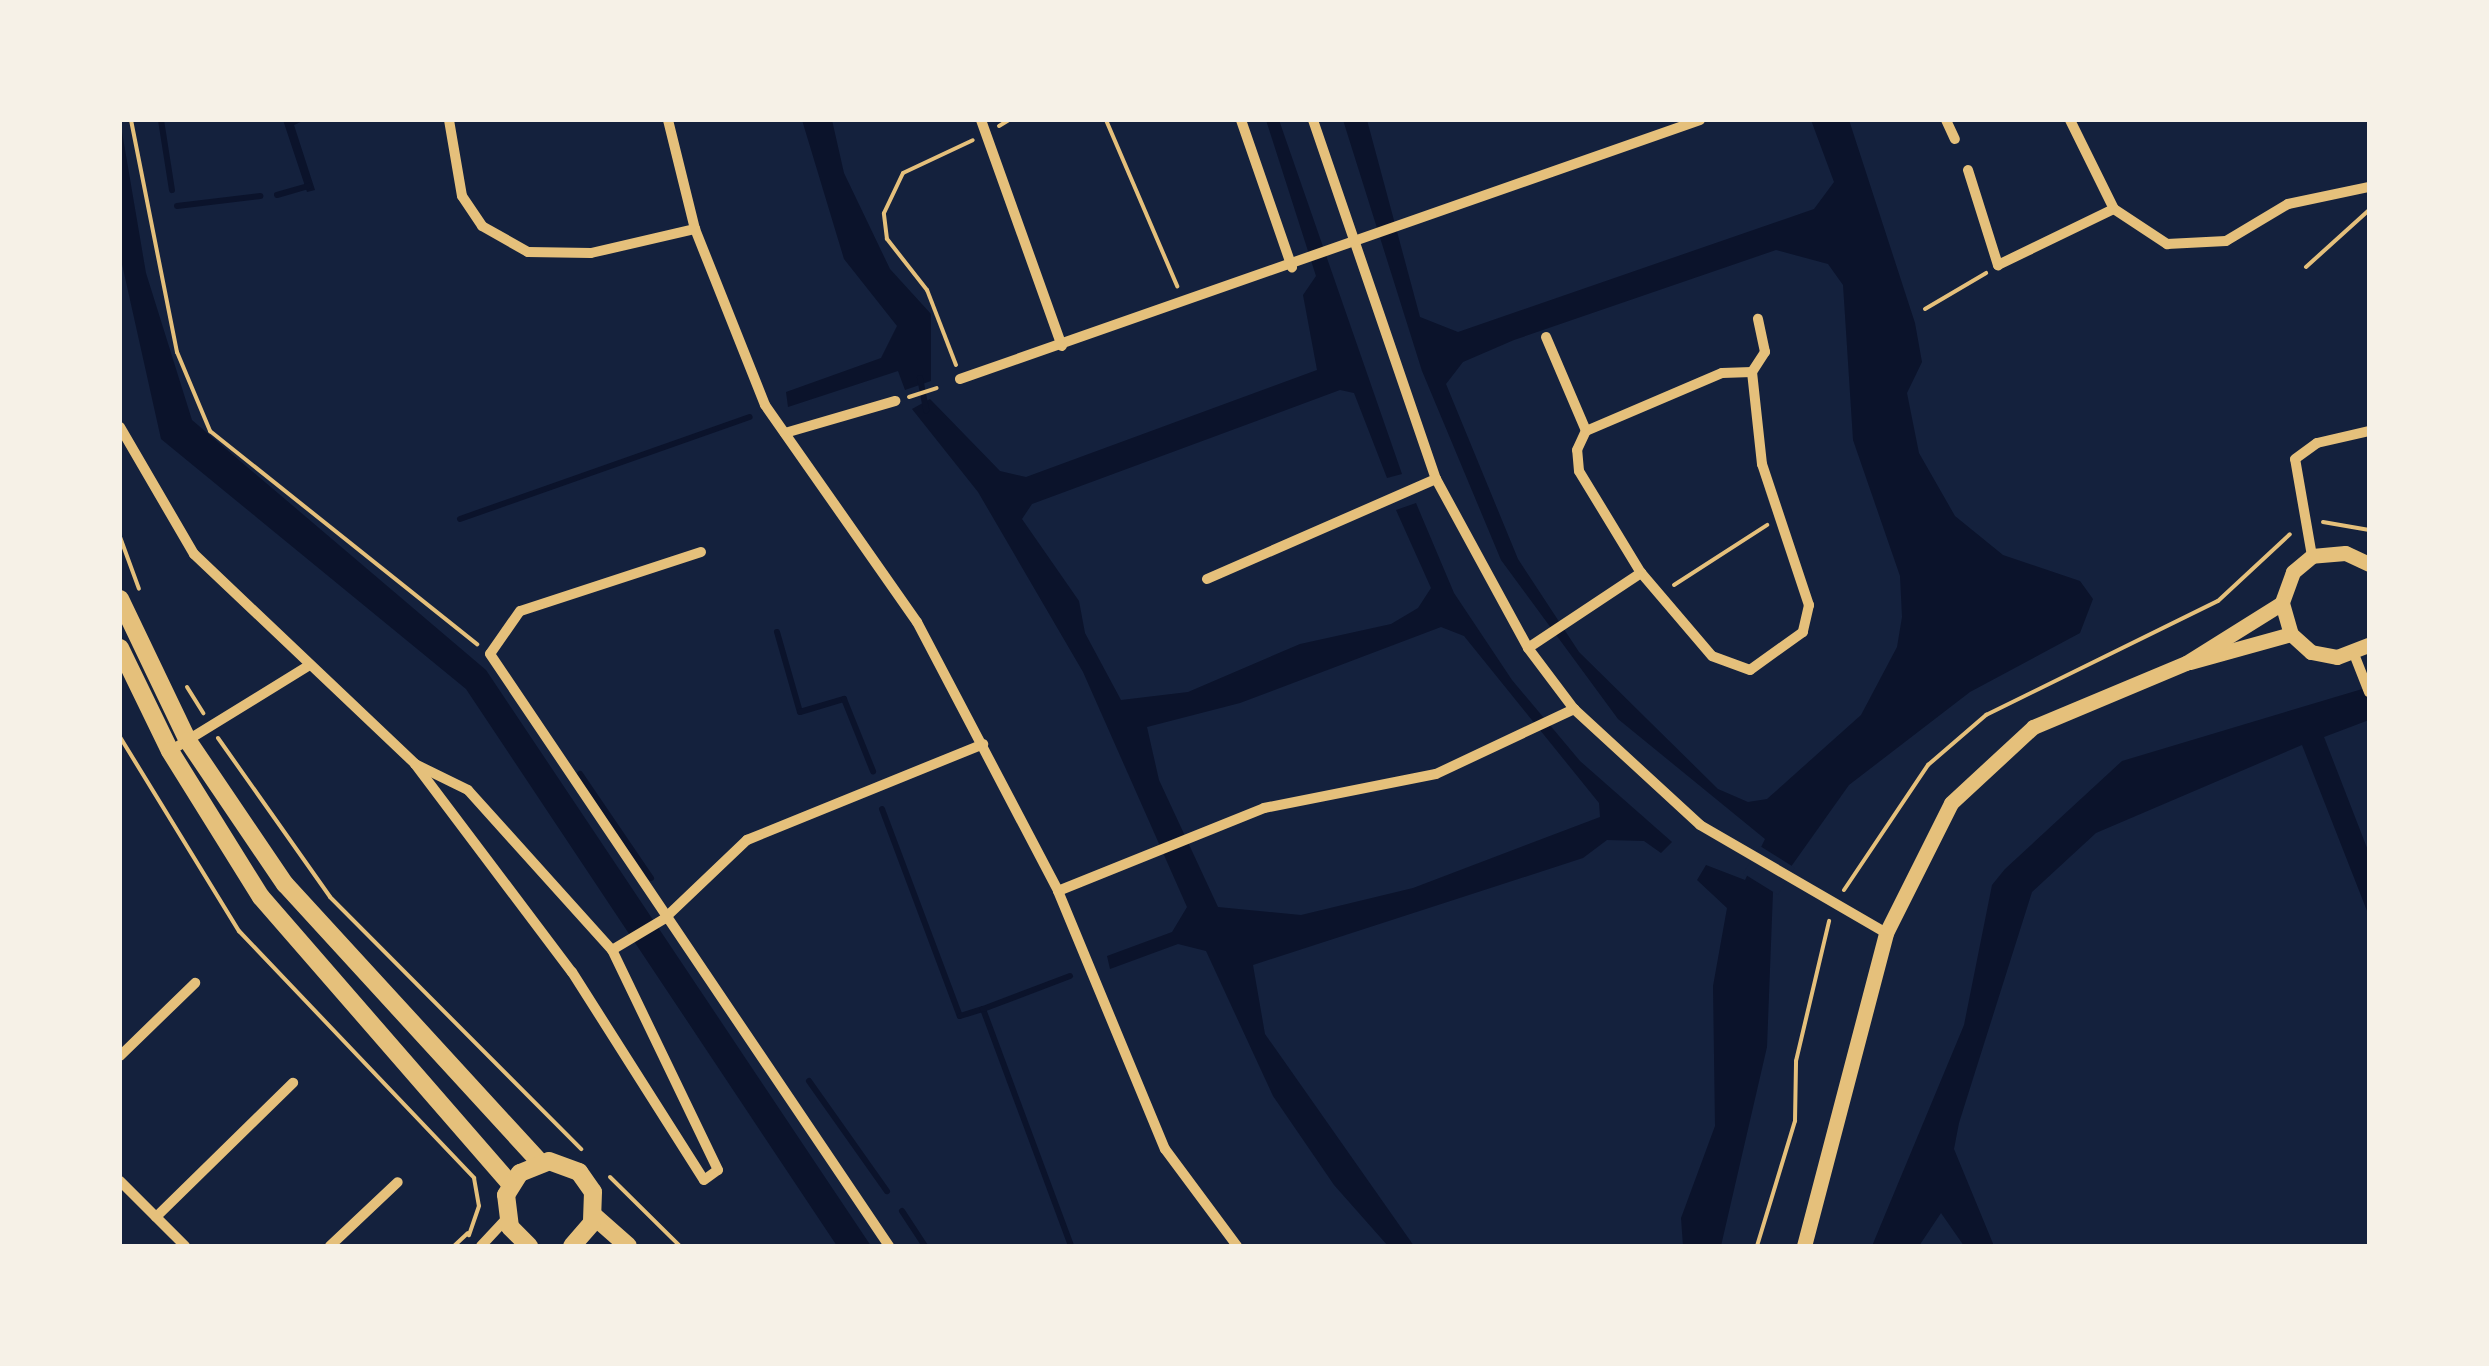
<!DOCTYPE html>
<style>
body{margin:0}
#map{position:relative;width:2489px;height:1366px;overflow:hidden;background:#14213d;font-family:"DM Sans",sans-serif}
div>[style]{position:absolute}
[style*='--x']{left:calc(var(--x)*1px);top:calc(var(--y)*1px);width:calc(var(--w)*1px);rotate:calc(var(--a)*1deg)}
.water>*{inset:0;background:#0b132b}
.pier>*{inset:0;background:#14213d;transform-origin:0 0}
.stream>*{height:6px;margin:-3px;padding:0 3px;transform-origin:3px;border-radius:3px;background:#0b132b}
.path>*{height:4px;margin:-2px;padding:0 2px;transform-origin:2px;border-radius:2px;background:#e5c07b}
.minor>*{height:10px;margin:-5px;padding:0 5px;transform-origin:5px;border-radius:5px;background:#e5c07b}
.tertiary>*{height:15px;margin:-7.5px;padding:0 7.5px;transform-origin:7.5px;border-radius:7.5px;background:#e5c07b}
.secondary>*{height:18px;margin:-9px;padding:0 9px;transform-origin:9px;border-radius:9px;background:#e5c07b}
span{translate:-50% -50%;white-space:nowrap;text-align:center;line-height:1.15;-webkit-text-stroke:10px #f6f1e7;paint-order:stroke}
.frame{position:absolute;inset:0;border:122px solid #f6f1e7;pointer-events:none}
</style>
<div id="map">
<div class="water">
<div style="clip-path:polygon(120px 120px,146px 273px,192px 420px,486px 670px,871px 1246px,837px 1246px,466px 689px,161px 439px,120px 255px)"></div>
<div style="clip-path:polygon(283px 120px,305px 120px,294px 125px,315px 190px,307px 192px)"></div>
<div style="clip-path:polygon(802px 120px,832px 120px,844px 173px,890px 269px,931px 314px,931px 381px,905px 390px,898px 371px,788px 407px,786px 392px,881px 358px,897px 326px,844px 259px)"></div>
<div style="clip-path:polygon(evenodd,1266px 120px,1279px 120px,1402px 474px,1387px 478px,1354px 393px,1340px 390px,1032px 504px,1022px 519px,1079px 601px,1085px 633px,1121px 700px,1188px 692px,1300px 644px,1391px 624px,1418px 608px,1431px 588px,1396px 510px,1416px 503px,1454px 593px,1512px 680px,1580px 761px,1672px 842px,1661px 853px,1644px 841px,1607px 840px,1583px 858px,1253px 965px,1265px 1034px,1414px 1246px,1388px 1246px,1334px 1185px,1273px 1096px,1206px 951px,1178px 944px,1110px 969px,1107px 956px,1172px 932px,1187px 907px,1083px 672px,978px 492px,912px 409px,930px 399px,1000px 471px,1026px 477px,1317px 370px,1303px 295px,1316px 276px,1266px 120px,1441px 627px,1464px 636px,1599px 803px,1600px 817px,1413px 888px,1301px 915px,1218px 907px,1159px 780px,1147px 727px,1240px 703px,1441px 627px)"></div>
<div style="clip-path:polygon(evenodd,1343px 120px,1367px 120px,1420px 317px,1458px 332px,1814px 209px,1834px 182px,1811px 120px,1849px 120px,1915px 323px,1922px 362px,1907px 393px,1919px 453px,1955px 516px,2003px 555px,2080px 581px,2093px 599px,2080px 633px,1970px 692px,1849px 785px,1773px 892px,1767px 1047px,1721px 1246px,1683px 1246px,1681px 1218px,1715px 1126px,1713px 986px,1727px 908px,1697px 880px,1706px 865px,1745px 880px,1765px 839px,1618px 719px,1501px 560px,1422px 371px,1343px 120px,1776px 250px,1828px 264px,1843px 285px,1853px 440px,1900px 576px,1902px 617px,1897px 647px,1861px 715px,1767px 799px,1748px 802px,1718px 789px,1579px 652px,1518px 559px,1446px 384px,1463px 362px,1514px 340px,1776px 250px)"></div>
<div style="clip-path:polygon(2369px 687px,2369px 720px,2324px 737px,2369px 853px,2369px 916px,2302px 745px,2096px 833px,2032px 892px,1959px 1123px,1954px 1149px,1994px 1246px,1964px 1246px,1941px 1213px,1919px 1246px,1872px 1246px,1964px 1025px,1992px 885px,2005px 869px,2122px 761px)"></div>
</div>
<div class="pier">
<div style="left:1760px;top:846px;width:41px;height:32px;rotate:32deg"></div>
</div>
<div class="stream">
<div style="--x:161;--y:120;--w:71;--a:81.1"></div>
<div style="--x:277;--y:195;--w:33;--a:-16"></div>
<div style="--x:177;--y:206;--w:84;--a:-6.9"></div>
<div style="--x:920;--y:378;--w:33;--a:79"></div>
<div style="--x:460;--y:519;--w:307;--a:-19.4"></div>
<div style="--x:777;--y:632;--w:83;--a:74"></div>
<div style="--x:800;--y:712;--w:46;--a:-16.5"></div>
<div style="--x:844;--y:699;--w:78;--a:68.1"></div>
<div style="--x:580;--y:774;--w:126;--a:55.7"></div>
<div style="--x:882;--y:809;--w:221;--a:69.4"></div>
<div style="--x:960;--y:1016;--w:24;--a:-17"></div>
<div style="--x:983;--y:1009;--w:253;--a:69.6"></div>
<div style="--x:983;--y:1009;--w:93;--a:-20.8"></div>
<div style="--x:809;--y:1081;--w:135;--a:54.7"></div>
<div style="--x:902;--y:1211;--w:42;--a:56.7"></div>
</div>
<div class="path">
<div style="--x:131;--y:120;--w:237;--a:78.8"></div>
<div style="--x:177;--y:352;--w:86;--a:67.3"></div>
<div style="--x:210;--y:431;--w:342;--a:38.6"></div>
<div style="--x:1106;--y:120;--w:181;--a:66.8"></div>
<div style="--x:999;--y:126;--w:12;--a:-31"></div>
<div style="--x:2306;--y:267;--w:85;--a:-42.1"></div>
<div style="--x:1925;--y:309;--w:71;--a:-30.5"></div>
<div style="--x:956;--y:365;--w:80;--a:-111.1"></div>
<div style="--x:927;--y:290;--w:65;--a:-128.1"></div>
<div style="--x:887;--y:239;--w:26;--a:-97"></div>
<div style="--x:884;--y:213;--w:44;--a:-64.6"></div>
<div style="--x:903;--y:173;--w:77;--a:-25.2"></div>
<div style="--x:909;--y:397;--w:29;--a:-18"></div>
<div style="--x:2323;--y:522;--w:47;--a:9.9"></div>
<div style="--x:120;--y:537;--w:55;--a:69.9"></div>
<div style="--x:1674;--y:585;--w:111;--a:-32.8"></div>
<div style="--x:187;--y:687;--w:31;--a:58"></div>
<div style="--x:120;--y:737;--w:228;--a:58.5"></div>
<div style="--x:239;--y:931;--w:341;--a:46.4"></div>
<div style="--x:474;--y:1178;--w:28;--a:80"></div>
<div style="--x:479;--y:1206;--w:31;--a:109"></div>
<div style="--x:218;--y:738;--w:194;--a:54.8"></div>
<div style="--x:330;--y:897;--w:356;--a:45.1"></div>
<div style="--x:1844;--y:890;--w:151;--a:-56.1"></div>
<div style="--x:1928;--y:765;--w:77;--a:-40.8"></div>
<div style="--x:1986;--y:715;--w:258;--a:-26.2"></div>
<div style="--x:2218;--y:601;--w:98;--a:-42.9"></div>
<div style="--x:610;--y:1177;--w:98;--a:44.6"></div>
<div style="--x:454;--y:1246;--w:19;--a:-43"></div>
<div style="--x:1757;--y:1246;--w:131;--a:-73.1"></div>
<div style="--x:1795;--y:1121;--w:60;--a:-89"></div>
<div style="--x:1796;--y:1061;--w:144;--a:-76.7"></div>
</div>
<div class="minor">
<div style="--x:449;--y:120;--w:77;--a:80.3"></div>
<div style="--x:462;--y:196;--w:36;--a:56"></div>
<div style="--x:482;--y:226;--w:53;--a:29.5"></div>
<div style="--x:528;--y:252;--w:63;--a:0.9"></div>
<div style="--x:591;--y:253;--w:107;--a:-13"></div>
<div style="--x:668;--y:120;--w:112;--a:76.1"></div>
<div style="--x:695;--y:229;--w:189;--a:68.3"></div>
<div style="--x:765;--y:405;--w:265;--a:55"></div>
<div style="--x:917;--y:622;--w:304;--a:62.3"></div>
<div style="--x:1058;--y:891;--w:279;--a:67.5"></div>
<div style="--x:1165;--y:1149;--w:121;--a:53.4"></div>
<div style="--x:981;--y:120;--w:240;--a:70.3"></div>
<div style="--x:1241;--y:120;--w:156;--a:70.9"></div>
<div style="--x:1313;--y:120;--w:379;--a:71.1"></div>
<div style="--x:1436;--y:479;--w:192;--a:61.4"></div>
<div style="--x:1528;--y:648;--w:76;--a:53"></div>
<div style="--x:1574;--y:709;--w:171;--a:42.6"></div>
<div style="--x:1700;--y:825;--w:215;--a:30.1"></div>
<div style="--x:1946;--y:120;--w:21;--a:65"></div>
<div style="--x:2070;--y:120;--w:99;--a:63.7"></div>
<div style="--x:2114;--y:209;--w:64;--a:33.4"></div>
<div style="--x:2167;--y:244;--w:59;--a:-2.9"></div>
<div style="--x:2226;--y:241;--w:72;--a:-30.8"></div>
<div style="--x:2288;--y:204;--w:83;--a:-11.9"></div>
<div style="--x:1968;--y:170;--w:100;--a:72.5"></div>
<div style="--x:1998;--y:265;--w:129;--a:-25.8"></div>
<div style="--x:1546;--y:337;--w:102;--a:66.9"></div>
<div style="--x:1752;--y:372;--w:93;--a:83.8"></div>
<div style="--x:1762;--y:464;--w:149;--a:71.6"></div>
<div style="--x:1809;--y:605;--w:28;--a:103"></div>
<div style="--x:1803;--y:632;--w:65;--a:144.4"></div>
<div style="--x:1750;--y:670;--w:40;--a:-159.8"></div>
<div style="--x:1712;--y:656;--w:109;--a:-130.5"></div>
<div style="--x:1641;--y:573;--w:119;--a:-121.3"></div>
<div style="--x:1579;--y:471;--w:21;--a:-95"></div>
<div style="--x:1577;--y:450;--w:21;--a:-65"></div>
<div style="--x:1586;--y:431;--w:148;--a:-23.1"></div>
<div style="--x:1722;--y:373;--w:30;--a:-2"></div>
<div style="--x:1752;--y:372;--w:24;--a:-57"></div>
<div style="--x:1765;--y:352;--w:34;--a:-102"></div>
<div style="--x:960;--y:379;--w:784;--a:-19.29"></div>
<div style="--x:120;--y:427;--w:147;--a:59.8"></div>
<div style="--x:194;--y:554;--w:305;--a:43.5"></div>
<div style="--x:415;--y:764;--w:261;--a:53"></div>
<div style="--x:572;--y:972;--w:246;--a:57.6"></div>
<div style="--x:704;--y:1180;--w:17;--a:-36"></div>
<div style="--x:718;--y:1170;--w:244;--a:-115.7"></div>
<div style="--x:612;--y:950;--w:215;--a:-132"></div>
<div style="--x:468;--y:790;--w:59;--a:-153.9"></div>
<div style="--x:785;--y:433;--w:115;--a:-16.2"></div>
<div style="--x:701;--y:552;--w:190;--a:161.9"></div>
<div style="--x:520;--y:611;--w:52;--a:124.9"></div>
<div style="--x:490;--y:654;--w:714;--a:56.02"></div>
<div style="--x:2312;--y:556;--w:98;--a:-99.9"></div>
<div style="--x:2295;--y:459;--w:27;--a:-36"></div>
<div style="--x:2317;--y:443;--w:53;--a:-13"></div>
<div style="--x:1207;--y:579;--w:250;--a:-23.6"></div>
<div style="--x:1528;--y:648;--w:136;--a:-33.6"></div>
<div style="--x:2354;--y:654;--w:41;--a:68.5"></div>
<div style="--x:170;--y:751;--w:164;--a:-31.6"></div>
<div style="--x:1058;--y:891;--w:222;--a:-21.9"></div>
<div style="--x:1264;--y:808;--w:175;--a:-11.2"></div>
<div style="--x:1436;--y:774;--w:153;--a:-25.2"></div>
<div style="--x:612;--y:950;--w:61;--a:-30.8"></div>
<div style="--x:664;--y:919;--w:115;--a:-43.6"></div>
<div style="--x:747;--y:840;--w:255;--a:-22.1"></div>
<div style="--x:120;--y:1056;--w:105;--a:-44.2"></div>
<div style="--x:120;--y:1181;--w:92;--a:45"></div>
<div style="--x:156;--y:1217;--w:192;--a:-44.4"></div>
<div style="--x:330;--y:1246;--w:93;--a:-43.3"></div>
<div style="--x:481;--y:1246;--w:37;--a:-47"></div>
</div>
<div class="tertiary">
<div style="--x:2369;--y:564;--w:26;--a:-155"></div>
<div style="--x:2345;--y:553;--w:33;--a:175"></div>
<div style="--x:2312;--y:556;--w:25;--a:140"></div>
<div style="--x:2293;--y:572;--w:33;--a:110"></div>
<div style="--x:2282;--y:603;--w:32;--a:74"></div>
<div style="--x:2291;--y:634;--w:27;--a:42"></div>
<div style="--x:2311;--y:652;--w:26;--a:11"></div>
<div style="--x:2337;--y:657;--w:34;--a:-21"></div>
<div style="--x:2190;--y:662;--w:105;--a:-15.5"></div>
<div style="--x:1804;--y:1246;--w:324;--a:-75.3"></div>
<div style="--x:1886;--y:933;--w:145;--a:-63.4"></div>
<div style="--x:1951;--y:803;--w:112;--a:-42.8"></div>
<div style="--x:2033;--y:727;--w:166;--a:-22.7"></div>
<div style="--x:2186;--y:663;--w:113;--a:-32"></div>
</div>
<div class="secondary">
<div style="--x:120;--y:599;--w:157;--a:64.4"></div>
<div style="--x:188;--y:741;--w:173;--a:55.9"></div>
<div style="--x:285;--y:884;--w:377;--a:47.5"></div>
<div style="--x:120;--y:648;--w:114;--a:64.1"></div>
<div style="--x:170;--y:751;--w:172;--a:58.1"></div>
<div style="--x:261;--y:897;--w:381;--a:49"></div>
<div style="--x:594;--y:1216;--w:45;--a:41.4"></div>
<div style="--x:529;--y:1246;--w:27;--a:-135"></div>
<div style="--x:510;--y:1227;--w:32;--a:-97"></div>
<div style="--x:506;--y:1195;--w:26;--a:-58"></div>
<div style="--x:520;--y:1173;--w:31;--a:-22"></div>
<div style="--x:549;--y:1161;--w:32;--a:20"></div>
<div style="--x:579;--y:1172;--w:24;--a:55"></div>
<div style="--x:593;--y:1192;--w:31;--a:92"></div>
<div style="--x:592;--y:1223;--w:30;--a:131"></div>
</div>
<div class="frame"></div>
</div>
